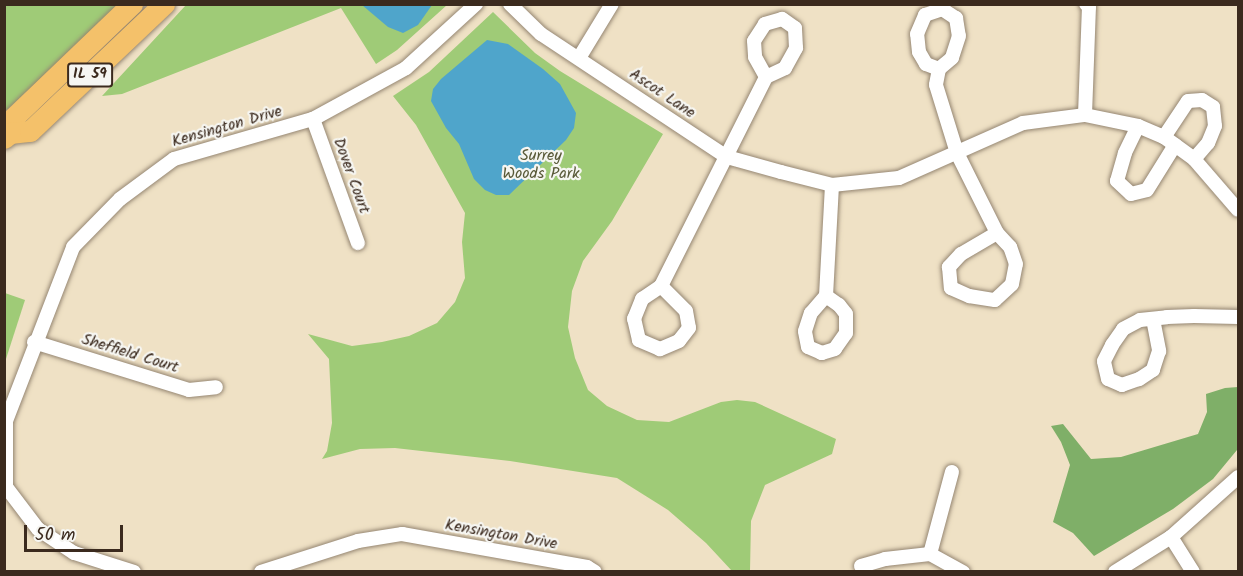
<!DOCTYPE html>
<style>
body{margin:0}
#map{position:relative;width:1243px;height:576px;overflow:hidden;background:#efe1c5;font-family:Kalam,sans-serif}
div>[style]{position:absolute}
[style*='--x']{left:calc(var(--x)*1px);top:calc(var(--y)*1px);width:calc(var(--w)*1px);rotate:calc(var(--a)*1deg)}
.green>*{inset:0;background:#9fcb77}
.forest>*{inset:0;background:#7faf68}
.water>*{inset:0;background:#4fa5cb}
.roads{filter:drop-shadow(0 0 2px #958672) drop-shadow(0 0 2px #958672)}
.street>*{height:14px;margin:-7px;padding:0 7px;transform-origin:7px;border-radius:7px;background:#fff}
.primary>*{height:21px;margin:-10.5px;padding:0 10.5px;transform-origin:10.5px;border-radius:10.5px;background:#f4c16a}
span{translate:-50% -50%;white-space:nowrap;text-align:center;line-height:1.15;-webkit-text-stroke:4.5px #f6f6f2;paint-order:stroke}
.shield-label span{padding:2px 4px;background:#f6f6f2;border:2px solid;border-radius:4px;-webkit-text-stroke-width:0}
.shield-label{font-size:15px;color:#3b2a1e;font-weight:700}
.street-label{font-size:16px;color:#3b2a1e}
.park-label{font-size:16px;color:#595a39}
.frame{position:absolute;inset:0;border:6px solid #3b2a1e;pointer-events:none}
.scale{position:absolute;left:24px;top:525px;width:99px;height:27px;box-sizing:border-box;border:3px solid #3b2a1e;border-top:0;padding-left:8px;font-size:18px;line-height:21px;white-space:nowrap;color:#3b2a1e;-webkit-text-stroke:4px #f6f6f2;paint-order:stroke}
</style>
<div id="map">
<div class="green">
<div style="clip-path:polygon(4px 5px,119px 5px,5px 112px)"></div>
<div style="clip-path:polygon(186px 5px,447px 5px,397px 50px,376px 64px,341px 8px,122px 94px,102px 96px)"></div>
<div style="clip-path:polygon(493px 12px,535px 53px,560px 71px,663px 134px,612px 221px,583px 261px,572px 291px,568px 327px,575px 358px,588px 390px,607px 406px,637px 420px,669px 422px,721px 402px,737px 400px,755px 402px,836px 439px,832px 454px,765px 485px,751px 521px,750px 571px,732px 571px,706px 543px,668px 510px,617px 478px,510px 461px,395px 448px,360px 449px,322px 459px,327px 451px,332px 423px,329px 359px,308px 334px,352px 346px,382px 342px,409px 336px,437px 323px,455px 302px,465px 278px,462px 242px,465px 213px,416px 125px,393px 96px,429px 72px)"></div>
<div style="clip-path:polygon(5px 293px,25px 300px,5px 362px,4px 293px)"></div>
</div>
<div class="forest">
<div style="clip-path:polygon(1238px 387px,1237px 450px,1213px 479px,1173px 509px,1094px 556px,1073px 533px,1053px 522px,1070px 465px,1061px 442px,1051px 426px,1063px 424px,1091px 459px,1121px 457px,1198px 434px,1207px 412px,1206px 394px,1225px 388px)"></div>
</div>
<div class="water">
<div style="clip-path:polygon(362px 5px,432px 5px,418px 25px,403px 33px,388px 27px)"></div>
<div style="clip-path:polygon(487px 40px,508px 44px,543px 69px,560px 84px,576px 113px,574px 128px,566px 140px,509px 195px,496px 195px,485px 190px,474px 179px,459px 144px,446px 128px,431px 101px,433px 89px,441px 79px)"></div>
</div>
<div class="roads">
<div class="street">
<div style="--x:510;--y:4;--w:43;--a:44.1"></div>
<div style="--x:541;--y:34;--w:223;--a:33.5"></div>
<div style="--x:727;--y:157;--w:56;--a:15.5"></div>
<div style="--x:781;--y:172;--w:53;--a:14.3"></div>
<div style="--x:832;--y:185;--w:67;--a:-6"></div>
<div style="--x:899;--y:178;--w:136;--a:-23.9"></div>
<div style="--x:1023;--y:123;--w:63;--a:-7.4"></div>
<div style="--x:1085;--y:115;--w:54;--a:11.7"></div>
<div style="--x:1138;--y:126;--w:28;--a:23"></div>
<div style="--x:1164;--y:137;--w:37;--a:36"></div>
<div style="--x:1194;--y:159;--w:67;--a:49.2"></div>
<div style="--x:579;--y:58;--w:63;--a:-58.6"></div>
<div style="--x:939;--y:69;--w:14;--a:-159"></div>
<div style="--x:926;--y:64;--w:14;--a:-120"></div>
<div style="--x:919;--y:52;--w:18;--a:-96"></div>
<div style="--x:917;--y:34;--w:21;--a:-67"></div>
<div style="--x:925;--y:15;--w:18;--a:-19"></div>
<div style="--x:942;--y:9;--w:17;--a:33"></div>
<div style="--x:956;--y:18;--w:18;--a:81"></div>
<div style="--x:959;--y:36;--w:23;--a:108"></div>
<div style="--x:952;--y:58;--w:17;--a:140"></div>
<div style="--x:939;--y:69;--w:16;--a:101"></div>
<div style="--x:936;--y:85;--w:71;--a:72.8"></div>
<div style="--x:957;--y:153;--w:89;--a:63.4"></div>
<div style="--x:997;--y:233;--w:42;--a:149.7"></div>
<div style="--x:961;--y:254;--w:18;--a:133"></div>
<div style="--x:949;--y:267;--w:21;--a:85"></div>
<div style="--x:951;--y:288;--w:20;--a:24"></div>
<div style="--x:969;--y:296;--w:26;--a:9"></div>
<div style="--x:995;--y:300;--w:23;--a:-43"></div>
<div style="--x:1012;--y:284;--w:20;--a:-79"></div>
<div style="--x:1016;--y:264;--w:18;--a:-109"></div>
<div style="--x:1010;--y:247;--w:19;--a:-133"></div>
<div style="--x:1085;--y:115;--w:108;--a:-87.9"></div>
<div style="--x:1089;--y:7;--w:4;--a:-135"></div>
<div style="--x:313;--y:119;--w:132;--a:70.1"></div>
<div style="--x:1138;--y:126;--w:30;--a:116"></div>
<div style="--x:1125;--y:153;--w:29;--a:106"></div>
<div style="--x:1117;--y:181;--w:19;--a:43"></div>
<div style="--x:1131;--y:194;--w:16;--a:-14"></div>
<div style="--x:1147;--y:190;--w:53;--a:-58.1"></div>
<div style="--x:1164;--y:137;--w:43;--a:-56.3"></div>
<div style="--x:1188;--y:101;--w:14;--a:-4"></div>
<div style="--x:1202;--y:100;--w:13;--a:32"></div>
<div style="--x:1213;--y:107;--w:19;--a:84"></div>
<div style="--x:1215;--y:126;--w:18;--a:112"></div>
<div style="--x:1208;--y:143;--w:21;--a:131"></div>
<div style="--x:661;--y:286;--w:35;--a:45"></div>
<div style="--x:686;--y:311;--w:17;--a:80"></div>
<div style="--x:689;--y:328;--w:16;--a:128"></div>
<div style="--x:679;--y:341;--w:21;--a:157"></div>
<div style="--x:660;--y:349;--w:23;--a:-157"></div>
<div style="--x:639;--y:340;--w:22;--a:-103"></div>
<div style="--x:634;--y:319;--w:22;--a:-68"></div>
<div style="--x:642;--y:299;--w:23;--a:-34"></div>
<div style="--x:661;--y:286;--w:234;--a:-63.3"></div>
<div style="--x:766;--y:77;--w:21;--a:-25"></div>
<div style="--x:785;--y:68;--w:23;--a:-61"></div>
<div style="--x:796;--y:48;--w:20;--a:-93"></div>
<div style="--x:795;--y:28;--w:16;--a:-145"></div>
<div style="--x:782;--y:19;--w:18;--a:164"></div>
<div style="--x:765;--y:24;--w:20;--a:123"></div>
<div style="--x:754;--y:41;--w:16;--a:86"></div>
<div style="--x:755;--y:57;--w:23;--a:61"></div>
<div style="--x:826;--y:296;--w:16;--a:35"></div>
<div style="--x:839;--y:305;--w:11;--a:52"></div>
<div style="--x:846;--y:314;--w:19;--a:90"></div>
<div style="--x:846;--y:333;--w:19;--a:125"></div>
<div style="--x:835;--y:349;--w:14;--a:163"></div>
<div style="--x:822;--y:353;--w:15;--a:-157"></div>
<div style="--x:808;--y:347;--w:16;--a:-101"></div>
<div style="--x:805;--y:331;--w:19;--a:-72"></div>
<div style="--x:811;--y:313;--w:23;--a:-49"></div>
<div style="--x:826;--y:296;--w:111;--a:-86.9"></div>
<div style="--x:1153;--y:319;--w:33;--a:79"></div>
<div style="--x:1159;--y:351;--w:20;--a:108"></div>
<div style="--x:1153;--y:370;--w:17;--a:147"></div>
<div style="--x:1139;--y:379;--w:18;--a:161"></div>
<div style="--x:1122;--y:385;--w:15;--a:-157"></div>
<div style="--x:1108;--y:379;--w:18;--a:-103"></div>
<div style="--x:1104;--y:361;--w:18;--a:-63"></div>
<div style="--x:1112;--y:345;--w:19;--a:-55"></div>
<div style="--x:1123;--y:329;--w:19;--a:-28"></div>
<div style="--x:1140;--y:320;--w:27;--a:-6"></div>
<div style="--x:1167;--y:317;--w:27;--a:-2"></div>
<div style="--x:1194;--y:316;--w:44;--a:1.3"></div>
<div style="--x:34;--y:342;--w:162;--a:17.2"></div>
<div style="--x:189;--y:390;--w:27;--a:-6"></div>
<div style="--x:1171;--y:537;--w:41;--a:57.8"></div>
<div style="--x:930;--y:554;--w:85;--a:-75"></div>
<div style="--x:861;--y:566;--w:25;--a:-16"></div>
<div style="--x:885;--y:559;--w:45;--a:-6.3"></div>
<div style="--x:930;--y:554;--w:38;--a:29"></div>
<div style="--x:134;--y:572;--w:63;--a:-162.4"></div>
<div style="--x:74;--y:553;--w:43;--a:-146.3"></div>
<div style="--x:38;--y:529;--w:53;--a:-127.3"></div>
<div style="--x:6;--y:487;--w:66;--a:-90"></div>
<div style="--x:6;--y:421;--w:186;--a:-68.9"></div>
<div style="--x:73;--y:247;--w:67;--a:-45.6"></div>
<div style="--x:120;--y:199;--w:67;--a:-36.5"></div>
<div style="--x:174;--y:159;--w:145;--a:-16.1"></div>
<div style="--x:313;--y:119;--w:106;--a:-28.7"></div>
<div style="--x:406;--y:68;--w:95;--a:-42.4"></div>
<div style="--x:261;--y:572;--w:102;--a:-17.7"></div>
<div style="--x:358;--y:541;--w:45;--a:-9"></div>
<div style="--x:402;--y:534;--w:188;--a:10.1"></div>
<div style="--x:587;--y:567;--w:9;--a:32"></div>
<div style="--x:1115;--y:572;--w:66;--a:-32"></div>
<div style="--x:1171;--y:537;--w:90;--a:-41.8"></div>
</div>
<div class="primary">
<div style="--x:10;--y:133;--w:15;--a:-79"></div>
<div style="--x:13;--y:118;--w:165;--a:-43.8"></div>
<div style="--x:4;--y:138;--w:8;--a:-40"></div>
<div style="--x:10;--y:133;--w:20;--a:-6"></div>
<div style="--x:30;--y:131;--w:185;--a:-43.5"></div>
</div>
</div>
<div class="shield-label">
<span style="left:90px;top:75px">IL 59</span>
</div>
<div class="street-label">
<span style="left:662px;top:94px;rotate:34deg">Ascot Lane</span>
<span style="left:227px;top:127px;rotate:-16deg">Kensington Drive</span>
<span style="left:351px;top:176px;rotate:70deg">Dover Court</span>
<span style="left:130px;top:354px;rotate:17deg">Sheffield Court</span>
<span style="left:501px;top:535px;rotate:10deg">Kensington Drive</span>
</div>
<div class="park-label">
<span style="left:541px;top:165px">Surrey<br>Woods Park</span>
</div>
<div class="frame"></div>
<div class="scale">50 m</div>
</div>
